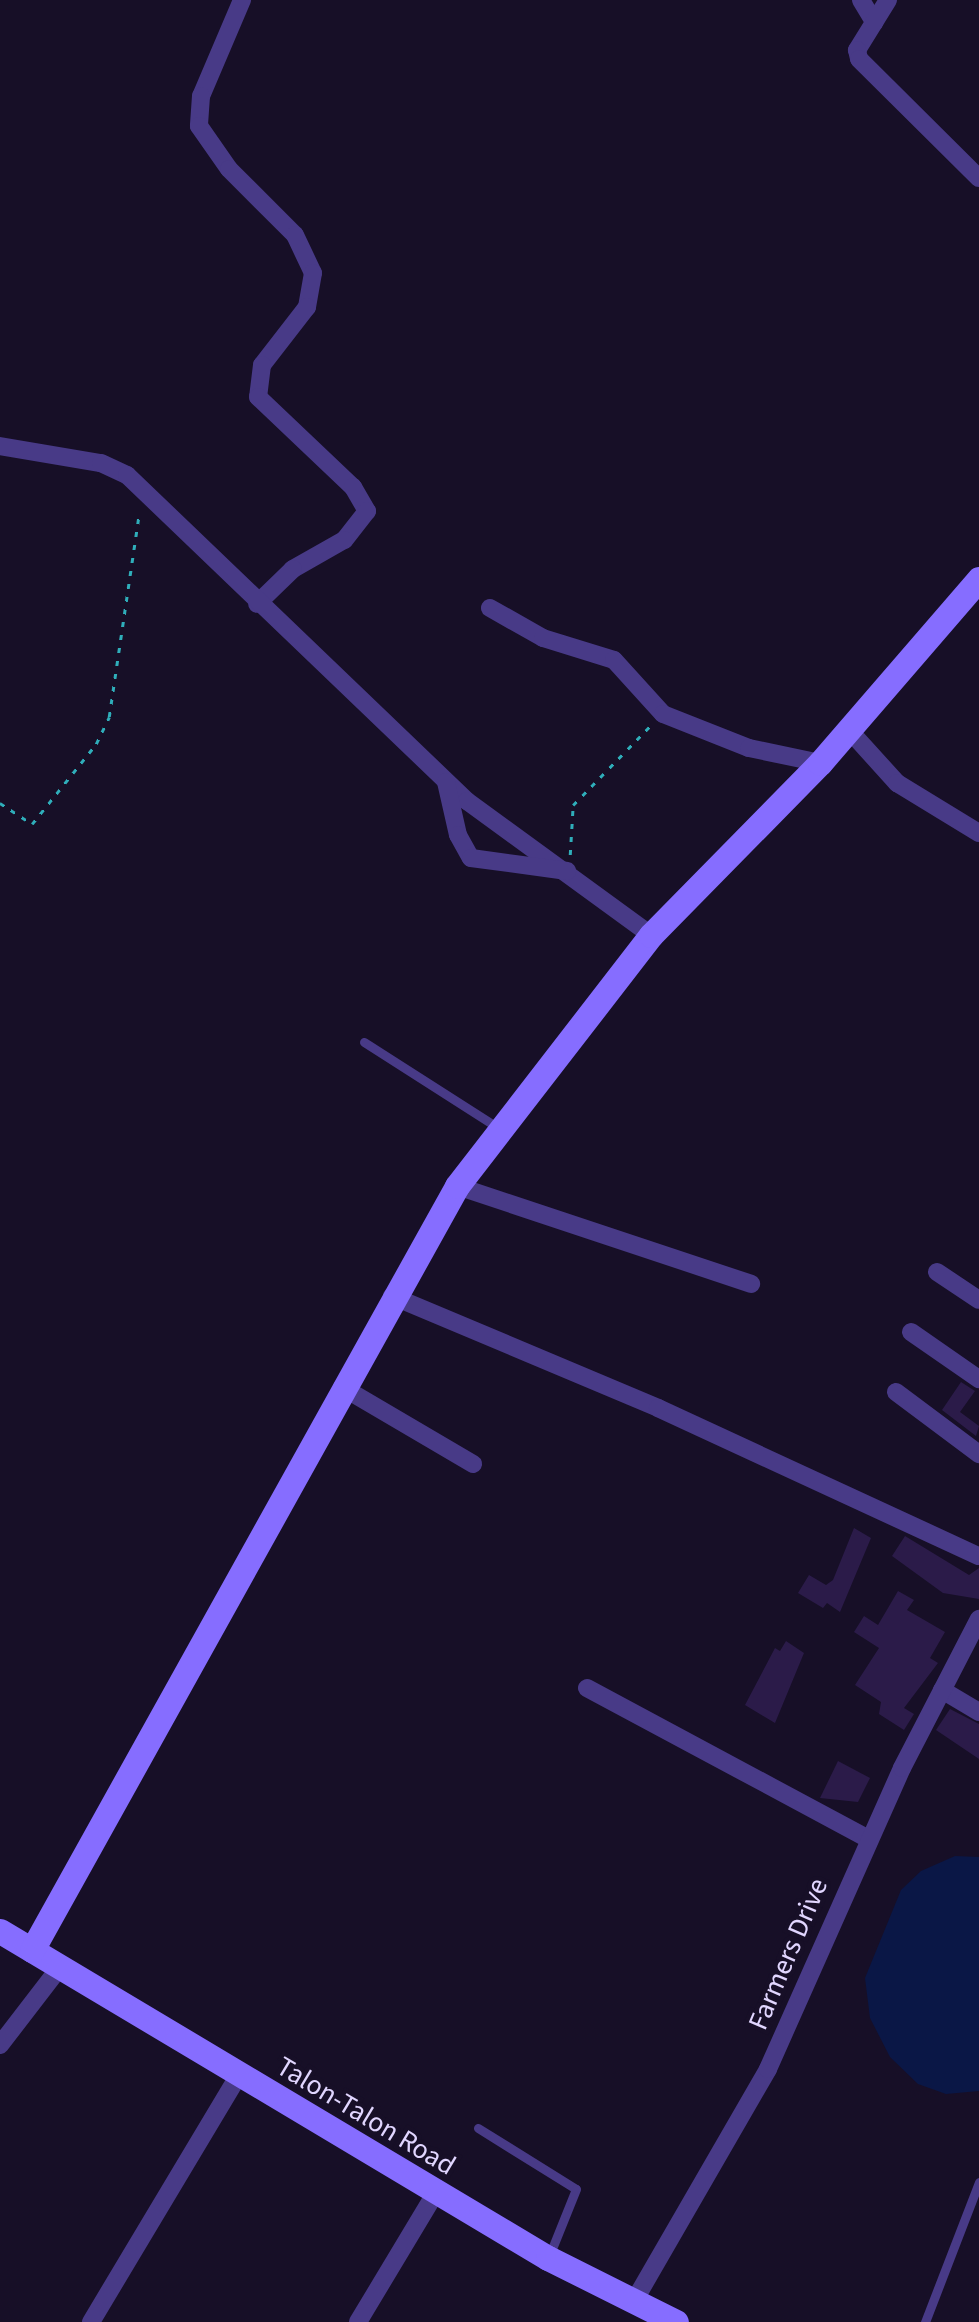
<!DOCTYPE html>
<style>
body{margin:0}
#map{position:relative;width:979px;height:2322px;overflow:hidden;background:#170f27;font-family:"Source Sans 3",sans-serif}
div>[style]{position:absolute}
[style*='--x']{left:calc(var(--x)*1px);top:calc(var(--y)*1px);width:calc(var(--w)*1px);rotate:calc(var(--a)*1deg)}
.water>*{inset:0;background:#0a1746}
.building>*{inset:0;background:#2b1b49}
.path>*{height:2.5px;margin-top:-1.25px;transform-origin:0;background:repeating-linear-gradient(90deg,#2faeba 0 5px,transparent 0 13px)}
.lane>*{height:9px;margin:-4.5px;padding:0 4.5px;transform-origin:4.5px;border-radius:4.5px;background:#483a87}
.street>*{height:18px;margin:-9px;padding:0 9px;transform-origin:9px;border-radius:9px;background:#483a87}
.secondary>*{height:25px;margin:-12.5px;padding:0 12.5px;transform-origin:12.5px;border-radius:12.5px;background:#866dff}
span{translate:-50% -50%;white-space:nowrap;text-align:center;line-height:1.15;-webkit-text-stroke:9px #170f27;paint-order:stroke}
.street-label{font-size:28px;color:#e1d6ff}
</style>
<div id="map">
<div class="water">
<div style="clip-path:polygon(955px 1856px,979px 1857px,979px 2091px,946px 2094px,918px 2084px,890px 2057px,870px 2018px,865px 1978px,901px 1890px,921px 1871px)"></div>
</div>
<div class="building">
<div style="clip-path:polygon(961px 1382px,975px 1391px,960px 1412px,979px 1426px,976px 1436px,942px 1410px)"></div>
<div style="clip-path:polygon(854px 1528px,871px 1538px,840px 1612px,827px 1603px,823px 1608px,798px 1593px,809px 1575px,826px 1585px,833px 1580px)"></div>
<div style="clip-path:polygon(905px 1536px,969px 1575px,979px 1568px,979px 1599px,943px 1593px,892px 1556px)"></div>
<div style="clip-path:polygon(898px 1591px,914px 1600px,907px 1610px,945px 1632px,930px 1658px,938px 1663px,904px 1708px,914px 1714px,904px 1730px,879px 1714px,881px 1702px,855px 1685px,879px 1648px,854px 1632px,864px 1616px,878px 1625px)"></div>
<div style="clip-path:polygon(786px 1641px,804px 1653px,775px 1723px,745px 1705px,775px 1648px,780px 1651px)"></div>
<div style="clip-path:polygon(950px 1709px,979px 1724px,979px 1759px,936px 1730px)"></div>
<div style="clip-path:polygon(838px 1761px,870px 1778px,858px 1802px,820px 1798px)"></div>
</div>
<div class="path">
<div style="--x:0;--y:803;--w:38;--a:33"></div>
<div style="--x:32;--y:824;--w:102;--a:-51.3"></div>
<div style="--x:96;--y:744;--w:30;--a:-64"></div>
<div style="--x:109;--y:717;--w:205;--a:-81.6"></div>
<div style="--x:570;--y:855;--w:50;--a:-86.6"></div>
<div style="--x:573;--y:805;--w:112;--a:-45.7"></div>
</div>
<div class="lane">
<div style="--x:364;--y:1042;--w:161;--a:32.6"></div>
<div style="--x:478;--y:2128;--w:115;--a:31.9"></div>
<div style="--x:576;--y:2189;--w:72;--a:111.9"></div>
<div style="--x:925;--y:2322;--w:150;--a:-68.9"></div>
</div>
<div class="street">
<div style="--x:242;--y:0;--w:104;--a:113.1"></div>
<div style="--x:201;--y:96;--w:30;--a:94"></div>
<div style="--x:199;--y:126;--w:52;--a:55.1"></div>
<div style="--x:229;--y:169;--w:93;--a:45"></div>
<div style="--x:295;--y:235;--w:42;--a:64.7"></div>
<div style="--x:313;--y:273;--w:35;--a:100"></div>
<div style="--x:307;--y:307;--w:73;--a:127.8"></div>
<div style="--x:262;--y:365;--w:32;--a:97"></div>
<div style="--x:258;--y:397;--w:131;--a:43.5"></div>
<div style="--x:353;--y:487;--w:28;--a:60"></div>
<div style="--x:367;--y:511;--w:37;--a:128"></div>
<div style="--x:344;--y:540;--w:59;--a:150.4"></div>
<div style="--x:293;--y:569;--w:50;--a:135.8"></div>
<div style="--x:861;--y:0;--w:26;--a:59"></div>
<div style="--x:888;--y:0;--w:59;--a:121.8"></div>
<div style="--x:857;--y:50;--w:9;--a:77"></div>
<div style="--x:859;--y:59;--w:169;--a:44.8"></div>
<div style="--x:0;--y:446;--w:102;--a:9.6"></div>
<div style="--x:101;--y:463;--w:29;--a:25"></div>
<div style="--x:127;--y:475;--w:471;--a:43.8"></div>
<div style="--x:467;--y:801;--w:228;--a:36.1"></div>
<div style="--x:490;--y:608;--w:61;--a:29.5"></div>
<div style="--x:543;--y:638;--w:74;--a:17.2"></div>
<div style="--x:614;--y:660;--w:73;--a:47.8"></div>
<div style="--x:663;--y:714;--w:92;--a:21.6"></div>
<div style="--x:749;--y:748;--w:73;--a:11.9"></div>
<div style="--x:849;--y:730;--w:72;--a:47.8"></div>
<div style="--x:897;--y:783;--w:96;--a:31.4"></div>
<div style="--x:446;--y:782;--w:54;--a:77.2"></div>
<div style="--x:458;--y:835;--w:26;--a:61"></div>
<div style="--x:471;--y:858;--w:97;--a:7.7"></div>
<div style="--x:457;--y:1186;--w:310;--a:18.4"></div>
<div style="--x:937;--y:1272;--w:50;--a:33.7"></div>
<div style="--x:392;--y:1296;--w:289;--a:22.8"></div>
<div style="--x:658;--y:1408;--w:353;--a:24.8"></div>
<div style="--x:911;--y:1332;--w:83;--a:34.7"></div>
<div style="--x:342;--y:1387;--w:152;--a:30.4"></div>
<div style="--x:896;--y:1392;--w:104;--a:36.8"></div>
<div style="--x:587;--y:1688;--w:320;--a:28.2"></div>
<div style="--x:942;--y:1690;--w:43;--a:30.7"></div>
<div style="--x:0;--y:2045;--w:98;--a:-52.4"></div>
<div style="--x:633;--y:2303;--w:270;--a:-60"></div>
<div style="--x:768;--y:2069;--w:329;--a:-66"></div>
<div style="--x:902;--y:1768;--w:168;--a:-62.7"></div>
<div style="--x:91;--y:2322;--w:288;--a:-59.1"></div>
<div style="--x:358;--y:2322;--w:152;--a:-59"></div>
</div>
<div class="secondary">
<div style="--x:0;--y:1931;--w:638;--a:30.83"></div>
<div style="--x:548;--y:2258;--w:143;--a:26.6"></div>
<div style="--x:32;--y:1950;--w:874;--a:-60.91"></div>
<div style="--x:457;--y:1186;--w:317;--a:-52.3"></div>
<div style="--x:651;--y:935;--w:241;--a:-45.5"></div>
<div style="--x:820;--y:763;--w:243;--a:-49.2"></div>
</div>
<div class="street-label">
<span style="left:788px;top:1954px;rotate:-67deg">Farmers Drive</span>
<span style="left:366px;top:2116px;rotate:31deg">Talon-Talon Road</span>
</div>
</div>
